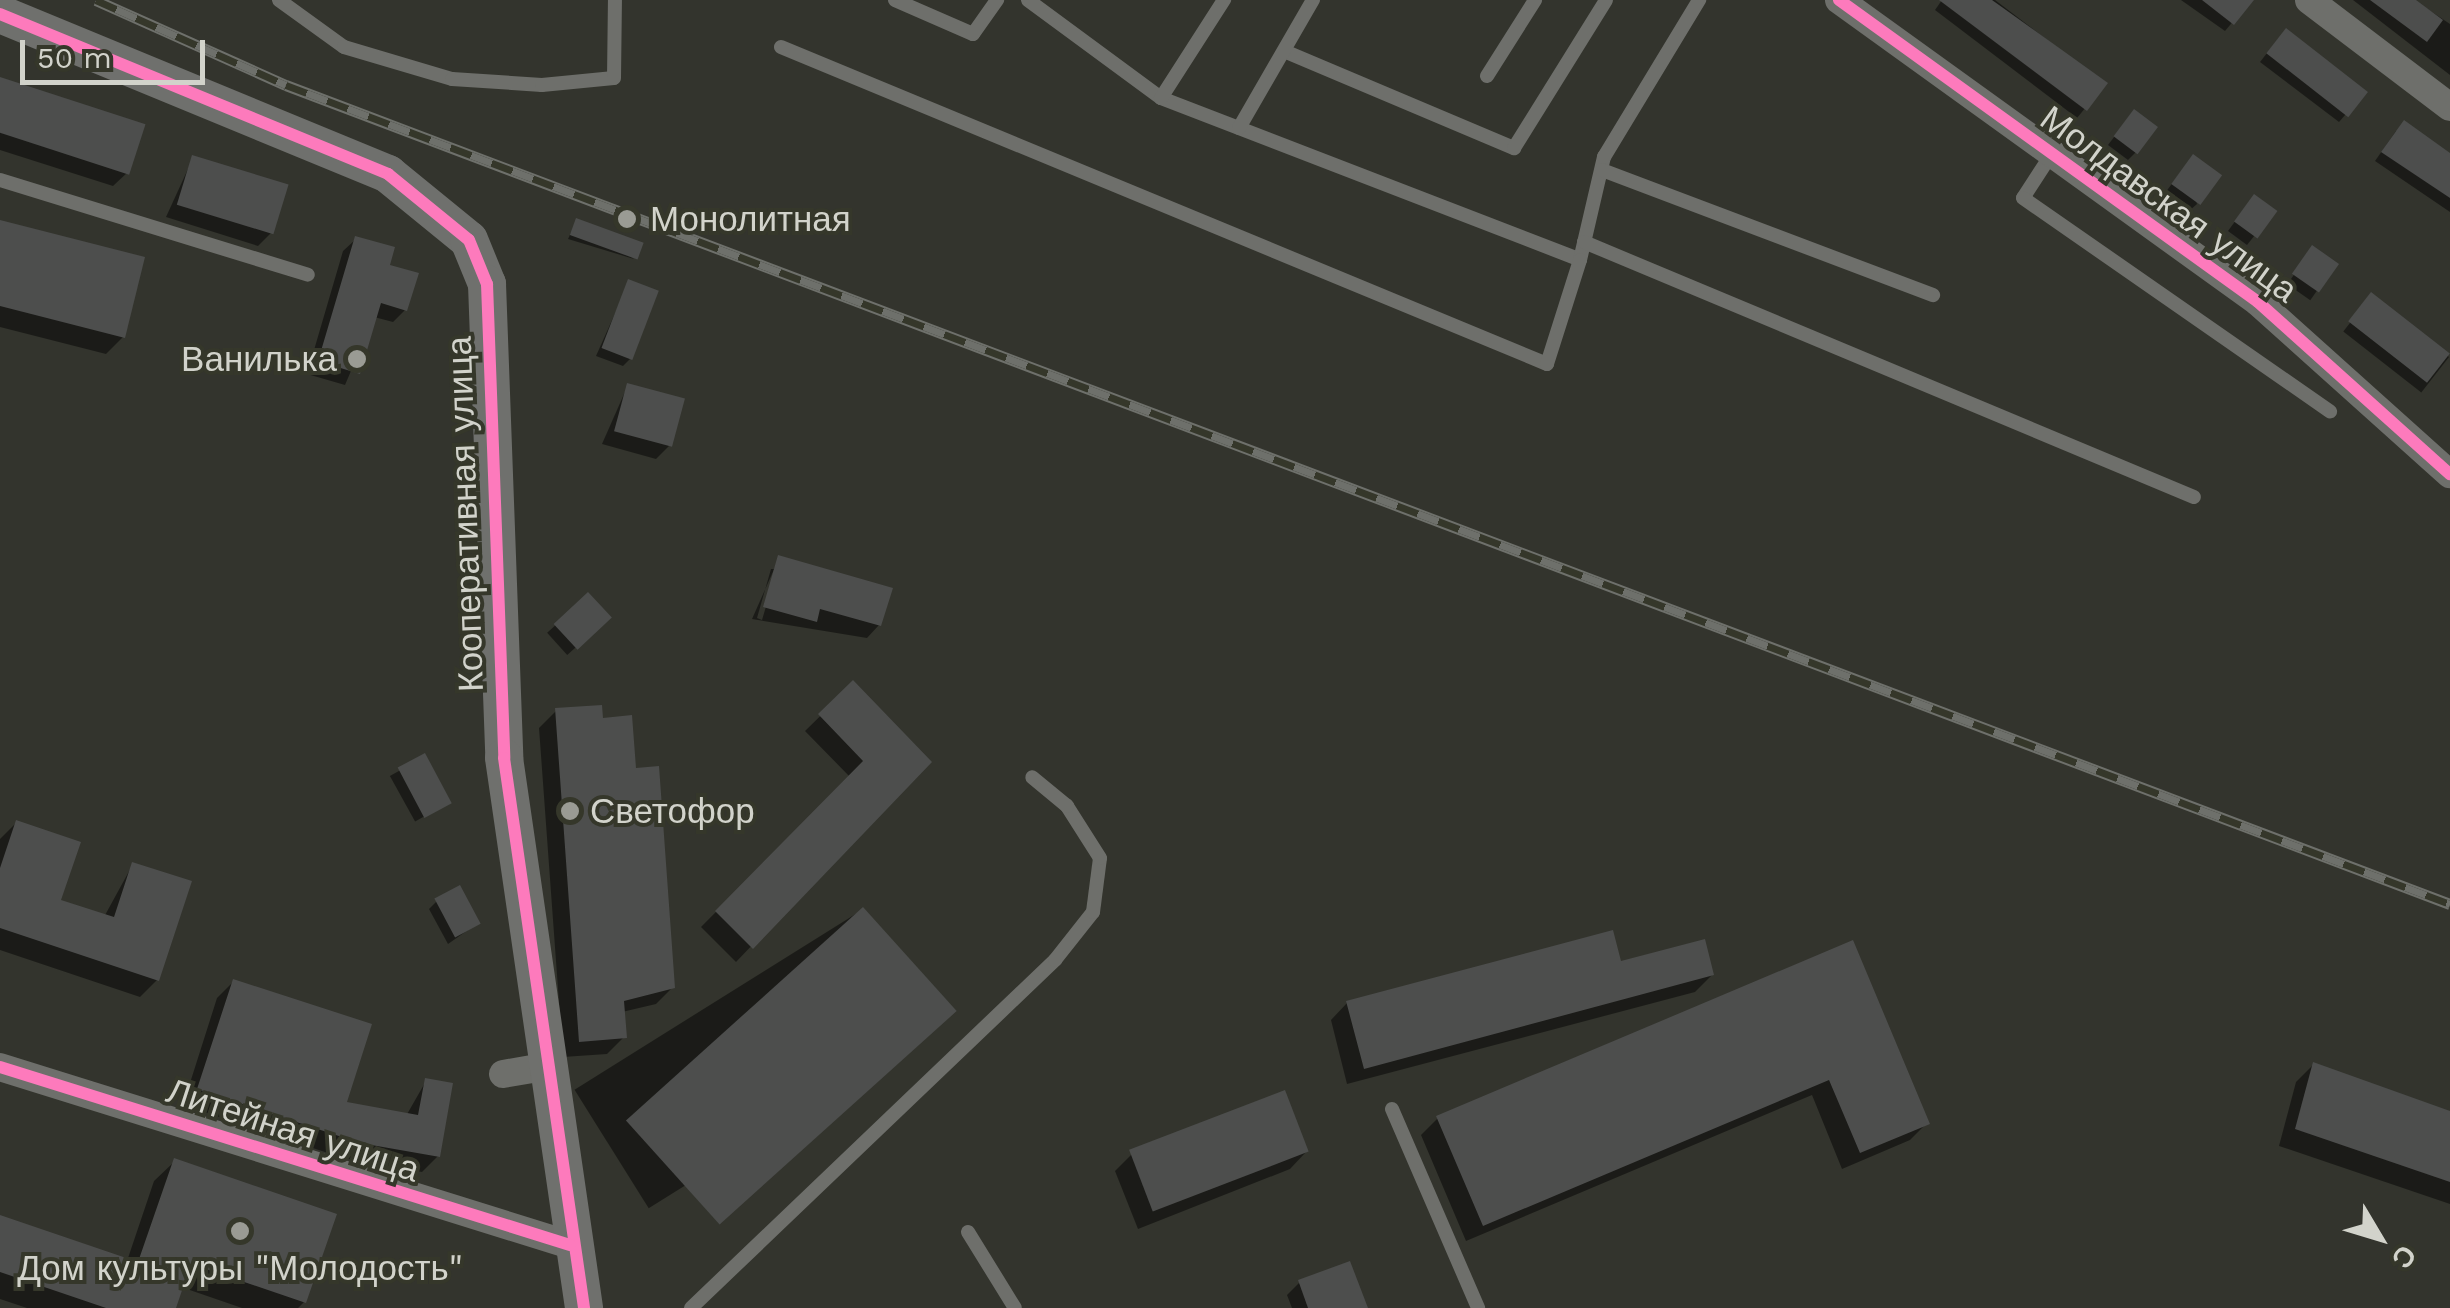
<!DOCTYPE html>
<meta charset="utf-8">
<style>
body{margin:0}
#map{position:relative;width:2450px;height:1308px;overflow:hidden;background:#33342d;font-family:"Work Sans",sans-serif}
div>[style]{position:absolute}
[style*='--x']{left:calc(var(--x)*1px);top:calc(var(--y)*1px);width:calc(var(--w)*1px);rotate:calc(var(--a)*1deg)}
.shadow>*{inset:0;background:#0007;transform-origin:0 0}
.building>*{inset:0;background:#4d4e4d;transform-origin:0 0}
.lane>*{height:14px;margin:-7px;padding:0 7px;transform-origin:7px;border-radius:7px;background:#6e6f6b}
.street>*{height:28px;margin:-14px;padding:0 14px;transform-origin:14px;border-radius:14px;background:#6e6f6b}
.secondary>*{height:38px;margin:-19px;padding:0 19px;transform-origin:19px;border-radius:19px;background:#6f706d}
.rail>*{height:11px;margin-top:-5.5px;transform-origin:0;background:repeating-linear-gradient(90deg,#35372a 0 22px,#6e706b 0 44px);box-sizing:border-box;border-block:2px solid #6e706b}
.cycleway>*{height:12px;margin:-6px;padding:0 6px;transform-origin:6px;border-radius:6px;background:#fd7abc}
.dots>*{width:28px;height:28px;translate:-50% -50%;box-sizing:border-box;border:5px solid #35372a;border-radius:50%}
span{translate:-50% -50%;white-space:nowrap;text-align:center;line-height:1.15;-webkit-text-stroke:8px #35372a;paint-order:stroke}
.street-label{font-size:35px;color:#d2d3cb}
.poi-label{font-size:35px;color:#d2d3cb}
.left{translate:0 -50%;text-align:left}
.right{translate:-100% -50%;text-align:right}
.north{position:absolute;left:2330px;top:1188px;width:100px;height:100px;-webkit-text-stroke:8px #35372a;paint-order:stroke;rotate:128deg;font-size:28px;font-weight:700;line-height:40px;text-align:center;color:#d2d3cb}
.north::after{content:'';display:block;margin:auto;width:35px;height:45px;background:#d2d3cb;clip-path:polygon(50% 0,100% 100%,50% 72%,0 100%)}
.scale{position:absolute;left:20px;top:40px;width:185px;height:45px;box-sizing:border-box;border:5px solid #d2d3cb;border-top:0;padding-left:12px;font-size:30px;line-height:35px;white-space:nowrap;color:#d2d3cb;-webkit-text-stroke:8px #35372a;paint-order:stroke}
</style>
<div id="map">
<div class="shadow">
<div style="clip-path:polygon(1942px 0,1995px 0,2105px 84px,2077px 118px,1935px 10px)"></div>
<div style="clip-path:polygon(2181px 0,2251px 0,2225px 31px)"></div>
<div style="clip-path:polygon(2353px 0,2414px 0,2450px 24px,2450px 75px)"></div>
<div style="clip-path:polygon(2278px 39px,2365px 92px,2339px 122px,2260px 62px)"></div>
<div style="clip-path:polygon(0 80px,129px 171px,113px 186px,0 150px)"></div>
<div style="clip-path:polygon(2127px 120px,2136px 152px,2128px 160px,2108px 145px)"></div>
<div style="clip-path:polygon(2396px 131px,2450px 156px,2450px 212px,2375px 161px)"></div>
<div style="clip-path:polygon(193px 158px,271px 233px,258px 246px,166px 217px)"></div>
<div style="clip-path:polygon(2186px 165px,2197px 204px,2189px 211px,2165px 193px)"></div>
<div style="clip-path:polygon(2247px 205px,2274px 211px,2247px 245px,2228px 231px)"></div>
<div style="clip-path:polygon(577px 220px,634px 259px,568px 239px)"></div>
<div style="clip-path:polygon(0 223px,123px 337px,106px 354px,0 327px)"></div>
<div style="clip-path:polygon(356px 239px,387px 266px,405px 310px,393px 322px,374px 317px,345px 385px,307px 374px,343px 251px)"></div>
<div style="left:2312px;top:249px;width:28px;height:43px;rotate:35deg"></div>
<div style="clip-path:polygon(629px 282px,631px 358px,623px 366px,596px 356px)"></div>
<div style="left:2371px;top:296px;width:99px;height:45px;rotate:38deg"></div>
<div style="clip-path:polygon(628px 385px,669px 446px,656px 459px,602px 444px)"></div>
<div style="clip-path:polygon(evenodd,779px 558px,879px 625px,867px 638px,752px 619px,779px 558px,771px 569px,777px 569px,762px 620px,757px 618px,771px 569px)"></div>
<div style="left:588px;top:596px;width:30px;height:55px;rotate:48deg"></div>
<div style="clip-path:polygon(853px 684px,928px 762px,736px 962px,701px 927px,850px 777px,805px 731px)"></div>
<div style="clip-path:polygon(556px 711px,601px 720px,634px 770px,673px 987px,656px 1004px,622px 1012px,624px 1037px,607px 1054px,563px 1057px,539px 728px)"></div>
<div style="left:424px;top:757px;width:52px;height:39px;rotate:61deg"></div>
<div style="clip-path:polygon(16px 823px,58px 901px,104px 917px,133px 864px,157px 980px,140px 997px,0 950px,0 839px)"></div>
<div style="clip-path:polygon(437px 901px,478px 923px,448px 944px,429px 909px)"></div>
<div style="left:862px;top:910px;width:140px;height:339px;rotate:58deg"></div>
<div style="clip-path:polygon(1852px 944px,1927px 1123px,1910px 1140px,1842px 1169px,1812px 1095px,1466px 1241px,1421px 1135px,1438px 1118px)"></div>
<div style="clip-path:polygon(1619px 965px,1712px 975px,1695px 992px,1347px 1084px,1331px 1020px,1347px 1003px)"></div>
<div style="clip-path:polygon(233px 982px,343px 1104px,406px 1116px,426px 1081px,438px 1156px,422px 1172px,343px 1158px,183px 1105px,217px 998px)"></div>
<div style="clip-path:polygon(2313px 1065px,2450px 1113px,2450px 1204px,2279px 1146px,2296px 1082px)"></div>
<div style="clip-path:polygon(1306px 1152px,1290px 1169px,1138px 1229px,1115px 1171px,1132px 1154px)"></div>
<div style="clip-path:polygon(175px 1161px,304px 1302px,298px 1308px,242px 1308px,181px 1287px,174px 1308px,27px 1308px,0 1299px,0 1218px,127px 1261px,154px 1181px)"></div>
<div style="clip-path:polygon(1299px 1283px,1365px 1308px,1292px 1308px,1287px 1295px)"></div>
</div>
<div class="building">
<div style="clip-path:polygon(1939px 0,1992px 0,2108px 83px,2087px 111px)"></div>
<div style="clip-path:polygon(2202px 0,2254px 0,2234px 25px)"></div>
<div style="clip-path:polygon(2370px 0,2416px 0,2443px 20px,2427px 42px)"></div>
<div style="left:2286px;top:28px;width:104px;height:32px;rotate:38deg"></div>
<div style="left:0;top:77px;width:153px;height:53px;rotate:18deg"></div>
<div style="left:2134px;top:109px;width:30px;height:34px;rotate:37deg"></div>
<div style="clip-path:polygon(2404px 120px,2450px 153px,2450px 198px,2381px 152px)"></div>
<div style="left:2193px;top:154px;width:36px;height:37px;rotate:36deg"></div>
<div style="left:192px;top:155px;width:101px;height:52px;rotate:17deg"></div>
<div style="left:2254px;top:194px;width:29px;height:34px;rotate:36deg"></div>
<div style="left:576px;top:218px;width:72px;height:18px;rotate:20deg"></div>
<div style="clip-path:polygon(0 220px,145px 257px,125px 338px,0 306px)"></div>
<div style="clip-path:polygon(355px 236px,395px 247px,390px 265px,419px 273px,407px 311px,381px 303px,360px 374px,318px 361px)"></div>
<div style="left:2312px;top:245px;width:33px;height:35px;rotate:35deg"></div>
<div style="left:628px;top:279px;width:33px;height:74px;rotate:21deg"></div>
<div style="left:2371px;top:292px;width:100px;height:37px;rotate:38deg"></div>
<div style="left:627px;top:383px;width:60px;height:50px;rotate:15deg"></div>
<div style="clip-path:polygon(778px 555px,893px 588px,881px 626px,820px 609px,817px 622px,763px 607px)"></div>
<div style="left:588px;top:592px;width:35px;height:47px;rotate:47deg"></div>
<div style="clip-path:polygon(853px 680px,932px 762px,753px 949px,715px 911px,863px 761px,818px 714px)"></div>
<div style="clip-path:polygon(602px 705px,603px 718px,632px 715px,636px 768px,659px 766px,675px 988px,624px 1001px,627px 1038px,579px 1042px,555px 708px)"></div>
<div style="left:425px;top:753px;width:57px;height:31px;rotate:62deg"></div>
<div style="clip-path:polygon(16px 820px,81px 842px,61px 900px,114px 917px,132px 862px,192px 881px,159px 981px,0 928px,0 868px)"></div>
<div style="left:460px;top:885px;width:44px;height:29px;rotate:62deg"></div>
<div style="left:863px;top:907px;width:140px;height:319px;rotate:48deg"></div>
<div style="clip-path:polygon(1613px 930px,1621px 961px,1705px 939px,1714px 975px,1364px 1069px,1346px 1001px)"></div>
<div style="clip-path:polygon(1853px 940px,1930px 1124px,1860px 1153px,1829px 1080px,1483px 1226px,1436px 1116px)"></div>
<div style="clip-path:polygon(233px 979px,372px 1024px,347px 1102px,418px 1115px,425px 1078px,453px 1083px,440px 1157px,360px 1143px,197px 1089px)"></div>
<div style="clip-path:polygon(2313px 1062px,2450px 1111px,2450px 1182px,2295px 1129px)"></div>
<div style="left:1285px;top:1090px;width:66px;height:167px;rotate:69deg"></div>
<div style="clip-path:polygon(174px 1158px,337px 1214px,306px 1303px,191px 1264px,176px 1308px,106px 1308px,0 1272px,0 1215px,138px 1262px)"></div>
<div style="clip-path:polygon(1350px 1261px,1368px 1308px,1308px 1308px,1298px 1280px)"></div>
</div>
<div class="lane">
<div style="--x:279;--y:0;--w:80;--a:35.9"></div>
<div style="--x:344;--y:47;--w:113;--a:16.5"></div>
<div style="--x:452;--y:79;--w:90;--a:3.8"></div>
<div style="--x:542;--y:85;--w:72;--a:-5.6"></div>
<div style="--x:614;--y:78;--w:78;--a:-89.3"></div>
<div style="--x:895;--y:0;--w:85;--a:23.6"></div>
<div style="--x:973;--y:34;--w:42;--a:-54.8"></div>
<div style="--x:1028;--y:0;--w:165;--a:36.4"></div>
<div style="--x:1161;--y:98;--w:449;--a:21.1"></div>
<div style="--x:1580;--y:260;--w:106;--a:-76.9"></div>
<div style="--x:1604;--y:157;--w:184;--a:-58.8"></div>
<div style="--x:781;--y:47;--w:829;--a:22.48"></div>
<div style="--x:1547;--y:364;--w:109;--a:-72.4"></div>
<div style="--x:1284;--y:51;--w:250;--a:22.9"></div>
<div style="--x:1514;--y:148;--w:174;--a:-58.1"></div>
<div style="--x:1487;--y:76;--w:90;--a:-57.7"></div>
<div style="--x:1161;--y:98;--w:117;--a:-57.3"></div>
<div style="--x:1239;--y:128;--w:148;--a:-60"></div>
<div style="--x:2051;--y:155;--w:51;--a:123.1"></div>
<div style="--x:2023;--y:198;--w:374;--a:34.8"></div>
<div style="--x:1602;--y:170;--w:354;--a:20.7"></div>
<div style="--x:0;--y:180;--w:322;--a:17.1"></div>
<div style="--x:1584;--y:242;--w:661;--a:22.69"></div>
<div style="--x:1392;--y:1109;--w:217;--a:66.6"></div>
<div style="--x:968;--y:1232;--w:89;--a:58.3"></div>
<div style="--x:691;--y:1308;--w:504;--a:-43.71"></div>
<div style="--x:1055;--y:960;--w:61;--a:-51.6"></div>
<div style="--x:1093;--y:912;--w:54;--a:-82.6"></div>
<div style="--x:1100;--y:858;--w:62;--a:-122.4"></div>
<div style="--x:1067;--y:806;--w:45;--a:-140.4"></div>
</div>
<div class="street">
<div style="--x:1839;--y:0;--w:516;--a:35.78"></div>
<div style="--x:2258;--y:302;--w:258;--a:41.9"></div>
<div style="--x:2309;--y:0;--w:177;--a:37.2"></div>
<div style="--x:0;--y:1067;--w:597;--a:17.34"></div>
<div style="--x:503;--y:1074;--w:42;--a:-9.7"></div>
</div>
<div class="secondary">
<div style="--x:0;--y:14;--w:420;--a:22.4"></div>
<div style="--x:388;--y:174;--w:104;--a:39.2"></div>
<div style="--x:469;--y:240;--w:48;--a:67.8"></div>
<div style="--x:487;--y:284;--w:474;--a:87.9"></div>
<div style="--x:504;--y:758;--w:556;--a:81.72"></div>
</div>
<div class="rail">
<div style="--x:96;--y:0;--w:208;--a:24.1"></div>
<div style="--x:286;--y:85;--w:2314;--a:20.73"></div>
</div>
<div class="cycleway">
<div style="--x:1839;--y:0;--w:516;--a:35.78"></div>
<div style="--x:2258;--y:302;--w:258;--a:41.9"></div>
<div style="--x:0;--y:14;--w:420;--a:22.4"></div>
<div style="--x:388;--y:174;--w:104;--a:39.2"></div>
<div style="--x:469;--y:240;--w:48;--a:67.8"></div>
<div style="--x:487;--y:284;--w:474;--a:87.9"></div>
<div style="--x:504;--y:758;--w:556;--a:81.72"></div>
<div style="--x:0;--y:1067;--w:597;--a:17.34"></div>
</div>
<div class="dots">
<div style="left:627px;top:219px;background:#9a9b94"></div>
<div style="left:357px;top:359px;background:#9a9b94"></div>
<div style="left:570px;top:811px;background:#9a9b94"></div>
<div style="left:240px;top:1231px;background:#9a9b94"></div>
</div>
<div class="street-label">
<span style="left:2169px;top:204px;rotate:36deg">Молдавская улица</span>
<span style="left:465px;top:514px;rotate:-92deg">Кооперативная улица</span>
<span style="left:293px;top:1130px;rotate:18deg">Литейная улица</span>
</div>
<div class="poi-label">
<span class="left" style="left:650px;top:219px">Монолитная</span>
<span class="right" style="left:337px;top:359px">Ванилька</span>
<span class="left" style="left:590px;top:811px">Светофор</span>
<span style="left:240px;top:1268px">Дом культуры "Молодость"</span>
</div>
<div class="north">С</div>
<div class="scale">50 m</div>
</div>
